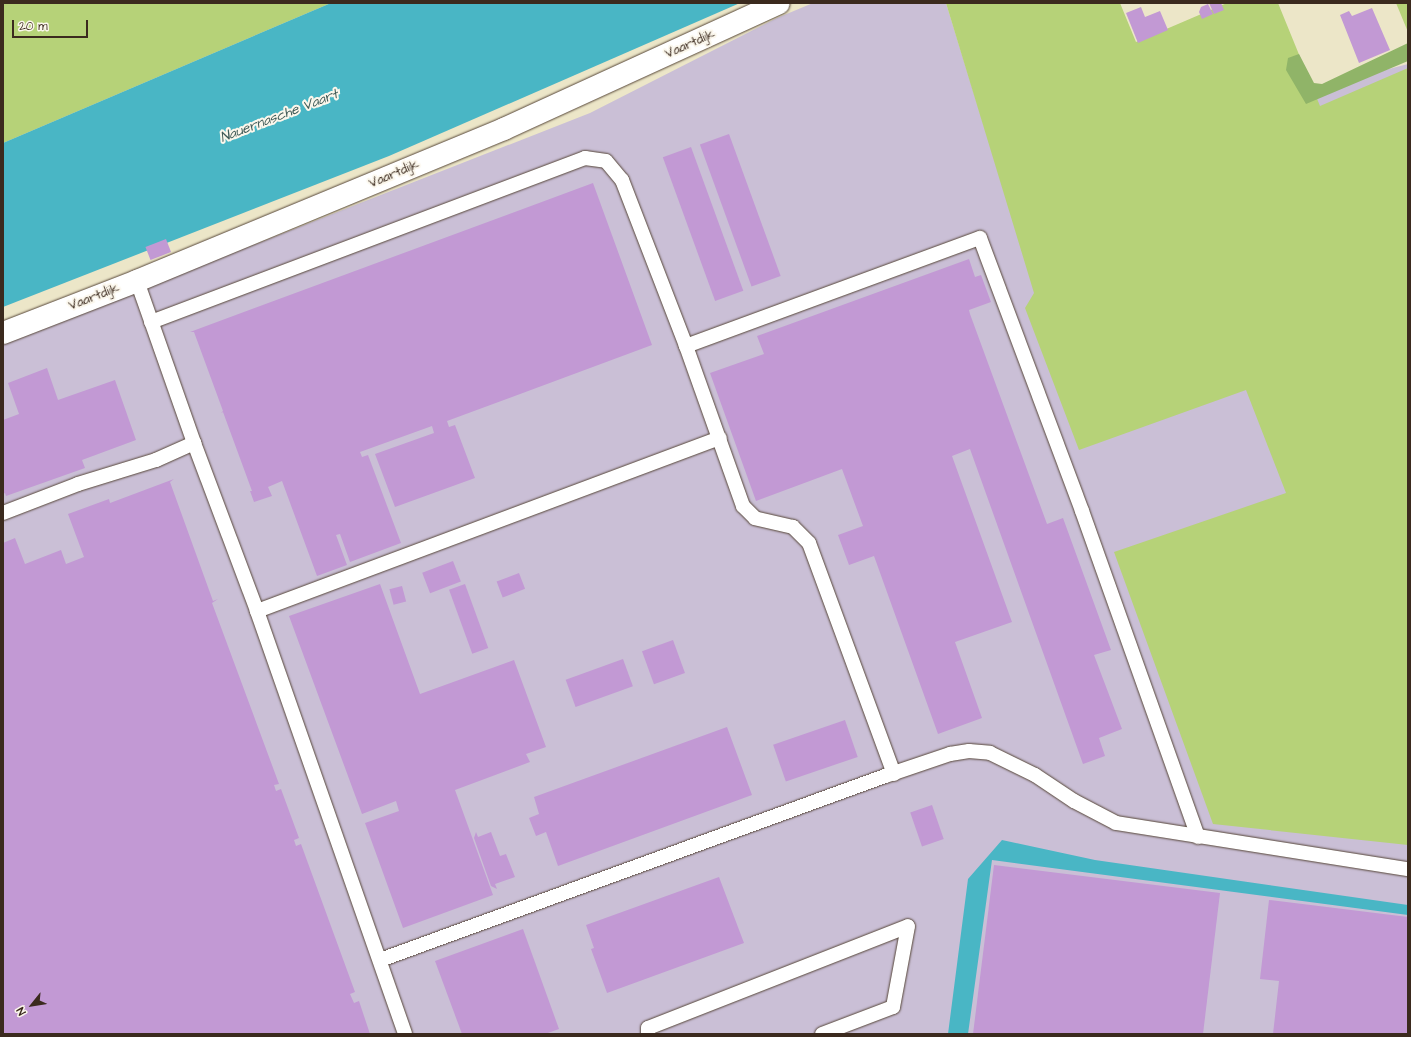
<!DOCTYPE html>
<style>
body{margin:0}
#map{position:relative;width:1411px;height:1037px;overflow:hidden;background:#ece6c8;font-family:"Architects Daughter",sans-serif}
div>[style]{position:absolute}
[style*='--x']{left:calc(var(--x)*1px);top:calc(var(--y)*1px);width:calc(var(--w)*1px);rotate:calc(var(--a)*1deg)}
.industrial>*{inset:0;background:#cabfd6}
.green>*{inset:0;background:#b6d278}
.forest>*{inset:0;background:#90b468}
.water>*{inset:0;background:#49b6c5}
.building>*{inset:0;background:#c299d4;transform-origin:0 0}
.roads{filter:drop-shadow(0 0 1px #564638) drop-shadow(0 0 1px #564638)}
.lane>*{height:14px;margin:-7px;padding:0 7px;transform-origin:7px;border-radius:7px;background:#fff}
.street>*{height:22px;margin:-11px;padding:0 11px;transform-origin:11px;border-radius:11px;background:#fff}
span{translate:-50% -50%;white-space:nowrap;text-align:center;line-height:1.15;-webkit-text-stroke:4px #fbf7ec;paint-order:stroke}
.street-label{font-size:13px;color:#3b2a1e}
.water-label{font-size:14px;color:#405b58;font-style:italic}
.frame{position:absolute;inset:0;border:4px solid #3b2a1e;pointer-events:none}
.north{position:absolute;left:12px;top:985px;width:40px;height:40px;-webkit-text-stroke:3px #fbf7ec;paint-order:stroke;rotate:240deg;font-size:11px;font-weight:700;line-height:16px;text-align:center;color:#3b2a1e}
.north::after{content:'';display:block;margin:auto;width:14px;height:18px;background:#3b2a1e;clip-path:polygon(50% 0,100% 100%,50% 72%,0 100%)}
.scale{position:absolute;left:12px;top:20px;width:76px;height:18px;box-sizing:border-box;border:2px solid #3b2a1e;border-top:0;padding-left:5px;font-size:12px;line-height:14px;white-space:nowrap;color:#3b2a1e;-webkit-text-stroke:3px #fbf7ec;paint-order:stroke}
</style>
<div id="map">
<div class="industrial">
<div style="clip-path:polygon(813px 3px,946px 3px,1009px 207px,1381px 71px,1408px 64px,1408px 1034px,3px 1034px,3px 343px,590px 113px,777px 18px)"></div>
</div>
<div class="green">
<div style="clip-path:polygon(3px 3px,331px 3px,3px 143px)"></div>
<div style="clip-path:polygon(946px 3px,1120px 3px,1136px 42px,1227px 3px,1278px 3px,1320px 106px,1408px 68px,1408px 845px,1213px 824px,1114px 552px,1286px 493px,1246px 390px,1079px 450px,1025px 308px,1034px 293px)"></div>
<div style="clip-path:polygon(1396px 3px,1408px 3px,1408px 32px)"></div>
</div>
<div class="forest">
<div style="clip-path:polygon(1408px 43px,1408px 61px,1306px 104px,1286px 70px,1288px 58px,1299px 54px,1314px 83px,1322px 84px)"></div>
</div>
<div class="water">
<div style="clip-path:polygon(331px 3px,740px 3px,389px 156px,3px 307px,3px 143px)"></div>
<div style="clip-path:polygon(1002px 840px,1095px 860px,1408px 905px,1408px 915px,992px 860px,968px 1034px,948px 1034px,968px 879px)"></div>
</div>
<div class="building">
<div style="clip-path:polygon(1209px 3px,1221px 3px,1224px 10px,1214px 14px)"></div>
<div style="clip-path:polygon(1208px 4px,1213px 14px,1202px 19px,1199px 12px,1201px 7px)"></div>
<div style="clip-path:polygon(1141px 7px,1145px 17px,1160px 11px,1168px 30px,1138px 43px,1126px 13px)"></div>
<div style="clip-path:polygon(1372px 8px,1390px 50px,1359px 63px,1340px 15px,1349px 11px,1352px 16px)"></div>
<div style="left:729px;top:134px;width:151px;height:31px;rotate:70deg"></div>
<div style="left:691px;top:147px;width:153px;height:30px;rotate:70deg"></div>
<div style="clip-path:polygon(593px 183px,652px 345px,447px 421px,449px 427px,455px 425px,475px 478px,395px 507px,375px 454px,434px 433px,432px 426px,360px 452px,362px 457px,368px 455px,401px 543px,350px 562px,340px 534px,336px 535px,347px 565px,317px 576px,282px 481px,268px 487px,272px 496px,254px 502px,250px 491px,252px 491px,223px 412px,221px 413px,223px 411px,194px 332px,190px 332px)"></div>
<div style="left:166px;top:239px;width:14px;height:22px;rotate:69deg"></div>
<div style="clip-path:polygon(969px 259px,975px 277px,981px 275px,991px 302px,969px 310px,970px 314px,1047px 524px,1063px 518px,1111px 650px,1094px 655px,1122px 729px,1099px 738px,1105px 756px,1083px 764px,970px 449px,952px 456px,1012px 622px,955px 642px,982px 718px,938px 734px,874px 556px,849px 565px,838px 535px,863px 526px,842px 469px,756px 501px,710px 373px,764px 354px,757px 336px)"></div>
<div style="clip-path:polygon(47px 368px,58px 400px,115px 380px,136px 440px,82px 460px,85px 468px,6px 496px,5px 493px,3px 494px,3px 420px,19px 414px,8px 383px)"></div>
<div style="clip-path:polygon(174px 479px,170px 482px,213px 601px,218px 599px,212px 603px,279px 784px,274px 785px,276px 791px,281px 789px,299px 838px,294px 840px,296px 846px,301px 844px,355px 992px,350px 994px,354px 1003px,359px 1001px,370px 1034px,3px 1034px,3px 543px,15px 538px,25px 564px,61px 550px,66px 564px,84px 557px,68px 514px,109px 499px,110px 503px)"></div>
<div style="left:453px;top:561px;width:22px;height:33px;rotate:69deg"></div>
<div style="left:519px;top:573px;width:17px;height:24px;rotate:69deg"></div>
<div style="clip-path:polygon(380px 584px,420px 694px,514px 660px,546px 747px,526px 754px,530px 762px,455px 790px,493px 895px,403px 928px,365px 823px,399px 811px,396px 801px,362px 814px,289px 616px)"></div>
<div style="left:465px;top:584px;width:68px;height:17px;rotate:70deg"></div>
<div style="left:402px;top:586px;width:16px;height:13px;rotate:75deg"></div>
<div style="left:673px;top:640px;width:35px;height:33px;rotate:70deg"></div>
<div style="left:623px;top:659px;width:29px;height:61px;rotate:70deg"></div>
<div style="left:845px;top:720px;width:39px;height:76px;rotate:71deg"></div>
<div style="clip-path:polygon(727px 727px,752px 795px,558px 866px,546px 832px,536px 836px,529px 818px,539px 814px,534px 797px)"></div>
<div style="left:932px;top:805px;width:36px;height:23px;rotate:71deg"></div>
<div style="clip-path:polygon(476px 832px,478px 837px,491px 832px,500px 856px,506px 854px,515px 877px,495px 884px,497px 889px,491px 886px,474px 838px)"></div>
<div style="clip-path:polygon(994px 865px,1220px 893px,1203px 1034px,973px 1034px)"></div>
<div style="clip-path:polygon(719px 877px,744px 943px,607px 993px,591px 949px,594px 948px,586px 925px)"></div>
<div style="clip-path:polygon(1269px 900px,1408px 917px,1407px 1034px,1273px 1034px,1279px 981px,1260px 979px)"></div>
<div style="clip-path:polygon(523px 929px,559px 1029px,545px 1034px,462px 1034px,435px 961px)"></div>
</div>
<div class="roads">
<div class="lane">
<div style="--x:137;--y:281;--w:172;--a:70.6"></div>
<div style="--x:194;--y:443;--w:179;--a:69.4"></div>
<div style="--x:257;--y:611;--w:448;--a:70.7"></div>
<div style="--x:151;--y:322;--w:464;--a:-20.7"></div>
<div style="--x:585;--y:158;--w:21;--a:8"></div>
<div style="--x:606;--y:161;--w:25;--a:50"></div>
<div style="--x:622;--y:180;--w:178;--a:68.9"></div>
<div style="--x:3;--y:513;--w:80;--a:-21.1"></div>
<div style="--x:78;--y:484;--w:82;--a:-17.1"></div>
<div style="--x:156;--y:460;--w:42;--a:-24.1"></div>
<div style="--x:257;--y:611;--w:494;--a:-20.5"></div>
<div style="--x:894;--y:774;--w:246;--a:-110.2"></div>
<div style="--x:809;--y:543;--w:23;--a:-135"></div>
<div style="--x:793;--y:527;--w:39;--a:-167"></div>
<div style="--x:755;--y:518;--w:17;--a:-135"></div>
<div style="--x:743;--y:506;--w:170;--a:-109.6"></div>
<div style="--x:686;--y:346;--w:313;--a:-20.2"></div>
<div style="--x:980;--y:238;--w:291;--a:69.5"></div>
<div style="--x:1082;--y:511;--w:346;--a:70.4"></div>
<div style="--x:380;--y:960;--w:537;--a:-20.02"></div>
<div style="--x:885;--y:776;--w:69;--a:-18.7"></div>
<div style="--x:950;--y:754;--w:19;--a:-9"></div>
<div style="--x:969;--y:751;--w:21;--a:5"></div>
<div style="--x:990;--y:753;--w:50;--a:26.1"></div>
<div style="--x:1035;--y:775;--w:47;--a:33.7"></div>
<div style="--x:1074;--y:801;--w:47;--a:27.6"></div>
<div style="--x:1116;--y:823;--w:296;--a:9"></div>
<div style="--x:648;--y:1034;--w:6;--a:-90"></div>
<div style="--x:648;--y:1028;--w:279;--a:-21.4"></div>
<div style="--x:822;--y:1034;--w:76;--a:-20.8"></div>
<div style="--x:893;--y:1007;--w:82;--a:-79.5"></div>
</div>
<div class="street">
<div style="--x:3;--y:333;--w:144;--a:-21.2"></div>
<div style="--x:137;--y:281;--w:397;--a:-22.5"></div>
<div style="--x:504;--y:129;--w:302;--a:-24.6"></div>
</div>
</div>
<div class="street-label">
<span style="left:690px;top:44px;rotate:-24deg">Vaartdijk</span>
<span style="left:394px;top:174px;rotate:-23deg">Vaartdijk</span>
<span style="left:94px;top:297px;rotate:-21deg">Vaartdijk</span>
</div>
<div class="water-label">
<span style="left:279px;top:116px;rotate:-21deg">Nauernasche Vaart</span>
</div>
<div class="frame"></div>
<div class="north">N</div>
<div class="scale">20 m</div>
</div>
